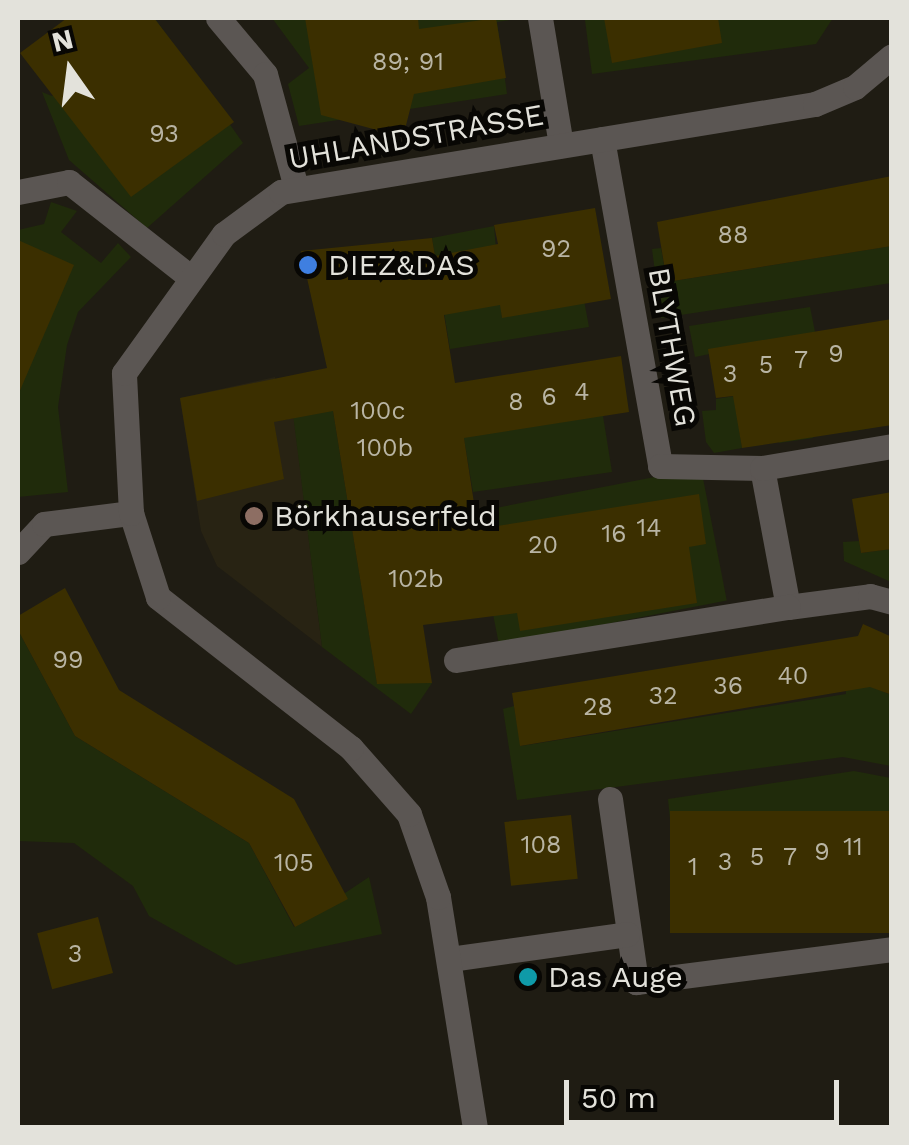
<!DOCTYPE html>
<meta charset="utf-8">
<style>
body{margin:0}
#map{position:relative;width:909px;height:1145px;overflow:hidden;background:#1f1c13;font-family:"Work Sans",sans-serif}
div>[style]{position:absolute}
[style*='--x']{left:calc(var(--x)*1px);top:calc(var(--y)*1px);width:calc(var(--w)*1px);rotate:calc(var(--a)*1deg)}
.built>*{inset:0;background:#282313}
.green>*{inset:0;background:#202b0b;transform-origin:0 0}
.building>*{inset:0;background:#3b2f00;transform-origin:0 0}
.minor>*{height:25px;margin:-12.5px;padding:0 12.5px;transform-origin:12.5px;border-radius:12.5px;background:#5b5653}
.dots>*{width:28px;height:28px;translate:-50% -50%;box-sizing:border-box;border:5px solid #080704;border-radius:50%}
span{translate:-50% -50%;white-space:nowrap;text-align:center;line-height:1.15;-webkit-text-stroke:10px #080704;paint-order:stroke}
.number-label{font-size:25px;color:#b9b5a4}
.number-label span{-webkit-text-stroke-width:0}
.street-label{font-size:30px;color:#e3e2db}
.poi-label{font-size:30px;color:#e3e2db}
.left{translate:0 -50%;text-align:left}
.frame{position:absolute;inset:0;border:20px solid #e3e2db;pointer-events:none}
.north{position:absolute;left:20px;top:20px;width:100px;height:100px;-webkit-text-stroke:8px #080704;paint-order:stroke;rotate:346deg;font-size:28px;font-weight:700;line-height:40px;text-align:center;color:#e3e2db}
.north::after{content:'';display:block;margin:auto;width:35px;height:45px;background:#e3e2db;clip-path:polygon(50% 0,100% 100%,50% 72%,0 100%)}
.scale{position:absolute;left:564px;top:1080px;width:275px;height:45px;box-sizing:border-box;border:5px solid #e3e2db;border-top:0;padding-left:12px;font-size:30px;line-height:35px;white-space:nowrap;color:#e3e2db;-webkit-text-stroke:8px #080704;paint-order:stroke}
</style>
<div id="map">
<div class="built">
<div style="clip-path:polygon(275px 377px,283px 420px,294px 418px,322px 647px,217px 566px,201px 531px,180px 398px)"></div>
</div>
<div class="green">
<div style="clip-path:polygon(272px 18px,392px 18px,394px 32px,412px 29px,411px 18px,523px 18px,497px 22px,507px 94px,299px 126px,288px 84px,309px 68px)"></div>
<div style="clip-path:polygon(833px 18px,816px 44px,592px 74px,585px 20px)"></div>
<div style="clip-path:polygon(156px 20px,243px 143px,147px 228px,69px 160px,42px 92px,52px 96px)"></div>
<div style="clip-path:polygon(51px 202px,77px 211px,61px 232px,101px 263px,118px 243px,131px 257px,78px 312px,67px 345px,58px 407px,68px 492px,18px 497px,18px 230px,44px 224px)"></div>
<div style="clip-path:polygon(494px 226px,502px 317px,583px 295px,589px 327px,450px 349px,432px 238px)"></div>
<div style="clip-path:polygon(891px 246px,891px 283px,661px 318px,652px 249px,661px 248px,667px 282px)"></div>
<div style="clip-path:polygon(810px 307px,815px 332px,695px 357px,689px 326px)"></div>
<div style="clip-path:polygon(891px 371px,879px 399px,883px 426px,849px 432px,845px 405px,809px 410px,813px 438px,779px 443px,774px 416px,738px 421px,742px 448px,714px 453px,706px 442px,702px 411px,716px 410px,716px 399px)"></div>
<div style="clip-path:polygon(329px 386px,377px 683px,432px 683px,411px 714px,322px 647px,290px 390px)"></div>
<div style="clip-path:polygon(459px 410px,603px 416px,612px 472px,473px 492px)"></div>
<div style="left:701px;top:468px;width:135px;height:232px;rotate:79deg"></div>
<div style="clip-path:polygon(859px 541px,861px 553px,891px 549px,891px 582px,844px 561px,843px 542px)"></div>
<div style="clip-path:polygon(18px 630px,75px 736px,249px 843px,294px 927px,369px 877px,382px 934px,236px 965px,149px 916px,133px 886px,74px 843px,18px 841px)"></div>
<div style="clip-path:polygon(856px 680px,891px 695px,891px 766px,843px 757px,517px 800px,503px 709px,514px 706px,521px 746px,846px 694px,845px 682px)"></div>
<div style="clip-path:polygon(854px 771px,891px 778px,891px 811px,672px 839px,668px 799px)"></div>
</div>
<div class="building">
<div style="clip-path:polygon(67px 18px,154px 18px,234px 122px,131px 197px,20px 53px)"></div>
<div style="clip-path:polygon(305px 18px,418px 18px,419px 29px,496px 18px,506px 78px,414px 94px,403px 137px,321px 115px)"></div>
<div style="clip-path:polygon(604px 18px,718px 18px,722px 43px,612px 63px)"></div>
<div style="clip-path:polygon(892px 176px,892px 246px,667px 282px,657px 222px)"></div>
<div style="clip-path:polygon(595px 208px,611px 299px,502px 318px,500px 305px,444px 315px,455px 383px,621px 356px,629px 412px,464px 438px,478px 529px,699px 494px,706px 544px,689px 547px,697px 603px,520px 631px,517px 613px,423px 625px,432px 683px,377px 684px,333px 411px,274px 422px,284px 479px,197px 501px,180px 398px,327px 368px,301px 251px,432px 238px,435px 256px,498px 244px,494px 225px)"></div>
<div style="clip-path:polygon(18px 240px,74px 265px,18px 395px)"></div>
<div style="clip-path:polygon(892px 319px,892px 425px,742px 448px,733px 396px,716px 398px,708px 349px)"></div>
<div style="clip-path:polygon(892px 492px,892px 549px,861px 553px,852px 499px)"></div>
<div style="clip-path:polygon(65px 588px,119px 690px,294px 799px,348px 899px,295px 927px,249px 843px,75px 736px,18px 630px,18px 616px)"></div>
<div style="clip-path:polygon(863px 624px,892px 637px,892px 695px,870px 687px,520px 746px,512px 693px,858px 636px)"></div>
<div style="left:892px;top:811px;width:122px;height:222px;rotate:90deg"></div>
<div style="left:571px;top:815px;width:64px;height:67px;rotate:84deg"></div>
<div style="left:98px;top:917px;width:58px;height:63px;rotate:75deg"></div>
</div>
<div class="minor">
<div style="--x:218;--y:18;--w:73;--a:50"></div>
<div style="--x:265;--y:74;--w:117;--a:74.7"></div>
<div style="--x:540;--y:18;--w:129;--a:80.6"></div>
<div style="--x:602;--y:139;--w:332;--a:79.9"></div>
<div style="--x:660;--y:466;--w:102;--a:1.1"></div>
<div style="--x:762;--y:468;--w:141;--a:79.4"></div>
<div style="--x:788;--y:607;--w:83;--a:-7.6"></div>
<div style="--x:870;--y:596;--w:23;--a:15"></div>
<div style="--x:18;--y:192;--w:52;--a:-11.1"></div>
<div style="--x:69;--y:182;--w:152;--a:38.1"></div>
<div style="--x:762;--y:468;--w:132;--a:-9.6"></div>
<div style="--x:18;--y:552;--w:38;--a:-47"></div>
<div style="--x:44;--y:524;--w:88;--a:-7.2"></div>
<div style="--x:456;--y:660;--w:336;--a:-9.1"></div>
<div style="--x:610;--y:799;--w:185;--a:81.9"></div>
<div style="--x:636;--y:982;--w:258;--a:-7.3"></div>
<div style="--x:450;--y:959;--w:179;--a:-8"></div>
<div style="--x:475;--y:1128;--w:234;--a:-99.1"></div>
<div style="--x:438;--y:897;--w:88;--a:-109.3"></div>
<div style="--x:409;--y:814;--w:88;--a:-131.3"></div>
<div style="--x:351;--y:748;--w:245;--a:-142"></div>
<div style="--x:158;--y:597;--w:88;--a:-107.8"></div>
<div style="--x:131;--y:513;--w:140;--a:-92.9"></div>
<div style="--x:124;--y:373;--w:171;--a:-54.3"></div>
<div style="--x:224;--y:234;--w:71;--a:-36.4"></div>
<div style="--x:281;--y:192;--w:541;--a:-9.36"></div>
<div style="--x:815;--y:104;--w:43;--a:-23"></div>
<div style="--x:855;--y:87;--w:48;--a:-40"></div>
</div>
<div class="dots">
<div style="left:308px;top:265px;background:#3f7fe0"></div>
<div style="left:254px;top:516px;background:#8d6e63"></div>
<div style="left:528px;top:977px;background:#0f9aa8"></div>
</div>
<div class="number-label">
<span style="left:408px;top:62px">89; 91</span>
<span style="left:164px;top:134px">93</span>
<span style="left:733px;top:235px">88</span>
<span style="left:556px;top:249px">92</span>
<span style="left:836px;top:354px">9</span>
<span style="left:801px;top:360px">7</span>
<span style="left:766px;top:365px">5</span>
<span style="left:730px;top:374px">3</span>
<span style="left:582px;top:392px">4</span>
<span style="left:549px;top:397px">6</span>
<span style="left:516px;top:402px">8</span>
<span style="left:378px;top:411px">100c</span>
<span style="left:385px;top:448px">100b</span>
<span style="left:649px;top:528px">14</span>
<span style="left:614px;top:534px">16</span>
<span style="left:543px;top:545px">20</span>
<span style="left:416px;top:579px">102b</span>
<span style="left:68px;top:660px">99</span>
<span style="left:793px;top:676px">40</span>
<span style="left:728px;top:686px">36</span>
<span style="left:663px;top:696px">32</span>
<span style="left:598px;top:707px">28</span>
<span style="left:541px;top:845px">108</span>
<span style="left:853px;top:847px">11</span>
<span style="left:822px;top:852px">9</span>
<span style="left:757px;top:857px">5</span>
<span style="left:790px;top:857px">7</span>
<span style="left:725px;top:862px">3</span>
<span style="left:294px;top:863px">105</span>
<span style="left:693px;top:867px">1</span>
<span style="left:75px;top:954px">3</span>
</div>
<div class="street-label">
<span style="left:416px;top:137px;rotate:-10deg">UHLANDSTRASSE</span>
<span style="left:672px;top:347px;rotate:80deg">BLYTHWEG</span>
</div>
<div class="poi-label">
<span class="left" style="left:328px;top:265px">DIEZ&amp;DAS</span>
<span class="left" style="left:274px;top:516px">Börkhauserfeld</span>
<span class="left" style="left:548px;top:977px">Das Auge</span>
</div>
<div class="frame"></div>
<div class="north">N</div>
<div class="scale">50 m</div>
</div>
